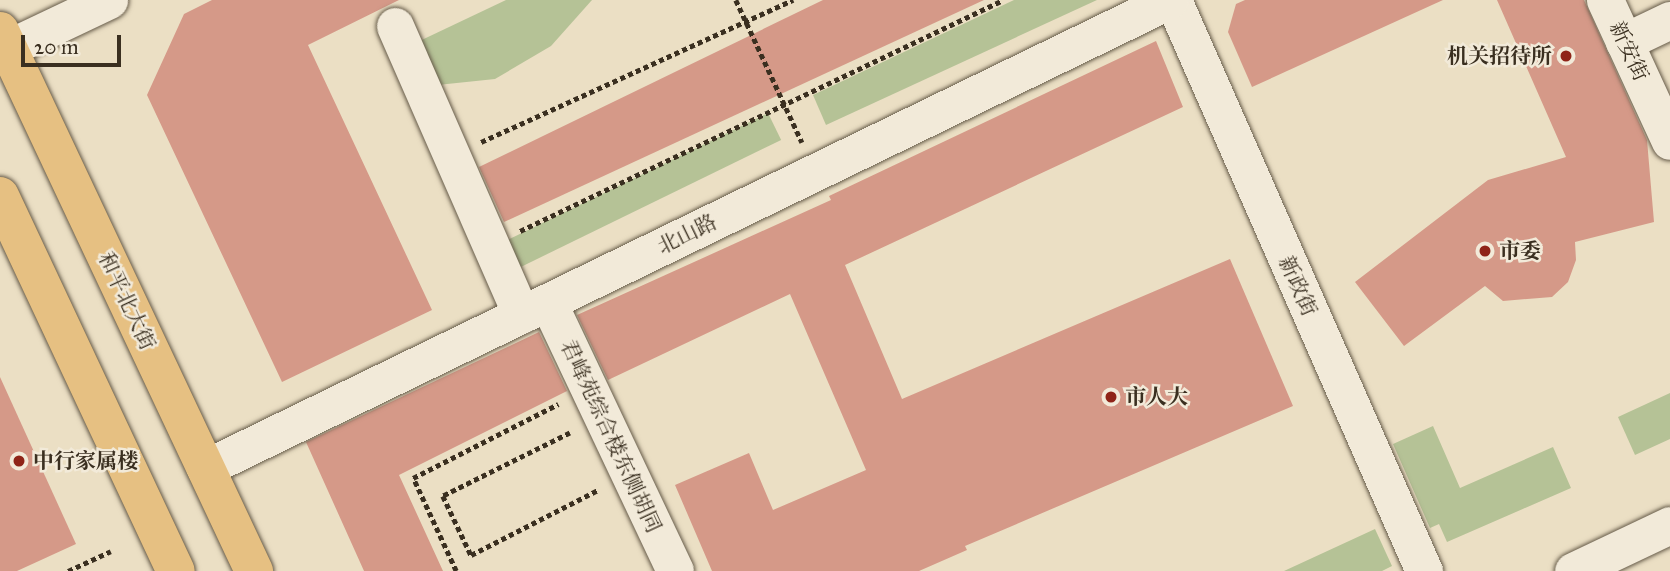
<!DOCTYPE html>
<meta charset="utf-8">
<style>
body{margin:0}
#map{position:relative;width:1670px;height:571px;overflow:hidden;background:#ebdfc4;font-family:"IM FELL Great Primer","Noto Serif SC",serif}
div>[style]{position:absolute}
[style*='--x']{left:calc(var(--x)*1px);top:calc(var(--y)*1px);width:calc(var(--w)*1px);rotate:calc(var(--a)*1deg)}
.green>*{inset:0;background:#b5c296;transform-origin:0 0}
.building>*{inset:0;background:#d59988}
.path>*{height:4.5px;margin-top:-2.25px;transform-origin:0;background:repeating-linear-gradient(90deg,#3a2f20 0 5px,transparent 0 8.5px)}
.roads{filter:drop-shadow(0 0 2px #665b49) drop-shadow(0 0 2px #665b49)}
.minor>*{height:37px;margin:-18.5px;padding:0 18.5px;transform-origin:18.5px;border-radius:18.5px;background:#f2ead9}
.major>*{height:38px;margin:-19px;padding:0 19px;transform-origin:19px;border-radius:19px;background:#e6c082}
.dots>*{width:19px;height:19px;translate:-50% -50%;box-sizing:border-box;border:4px solid #f2ead9;border-radius:50%}
span{translate:-50% -50%;white-space:nowrap;text-align:center;line-height:1.15;-webkit-text-stroke:5px #f2ead9;paint-order:stroke}
.street-label{font-size:21px;color:#3a2f20}
.poi-label{font-size:21px;color:#3a2f20;font-weight:700}
.right{translate:-100% -50%;text-align:right}
.left{translate:0 -50%;text-align:left}
.scale{position:absolute;left:21px;top:35px;width:100px;height:32px;box-sizing:border-box;border:4px solid #3a2f20;border-top:0;padding-left:9px;font-size:21px;line-height:24px;white-space:nowrap;color:#3a2f20;-webkit-text-stroke:5px #f2ead9;paint-order:stroke}
</style>
<div id="map">
<div class="green">
<div style="clip-path:polygon(506px 0,592px 0,551px 46px,495px 79px,428px 86px,409px 46px)"></div>
<div style="clip-path:polygon(1014px 0,1097px 0,826px 125px,813px 95px)"></div>
<div style="left:768px;top:113px;width:30px;height:307px;rotate:64deg"></div>
<div style="clip-path:polygon(1670px 393px,1670px 439px,1635px 455px,1618px 417px)"></div>
<div style="clip-path:polygon(1433px 426px,1460px 488px,1553px 447px,1571px 488px,1447px 542px,1439px 524px,1430px 528px,1393px 444px)"></div>
<div style="clip-path:polygon(1375px 529px,1392px 566px,1382px 571px,1284px 571px)"></div>
</div>
<div class="building">
<div style="clip-path:polygon(212px 0,399px 0,308px 45px,432px 310px,282px 382px,147px 95px,184px 14px)"></div>
<div style="clip-path:polygon(823px 0,984px 0,504px 222px,479px 167px)"></div>
<div style="clip-path:polygon(1245px 0,1443px 0,1252px 87px,1228px 32px,1236px 4px)"></div>
<div style="clip-path:polygon(1497px 0,1584px 0,1647px 140px,1654px 222px,1575px 242px,1576px 260px,1568px 282px,1552px 297px,1503px 301px,1485px 286px,1404px 346px,1355px 282px,1488px 180px,1566px 157px)"></div>
<div style="clip-path:polygon(1156px 41px,1183px 107px,845px 265px,902px 399px,1230px 259px,1293px 406px,965px 546px,967px 550px,919px 571px,712px 571px,675px 485px,749px 453px,773px 510px,866px 470px,790px 294px,608px 380px,577px 315px,831px 200px,829px 196px)"></div>
<div style="clip-path:polygon(539px 332px,567px 391px,399px 475px,443px 571px,364px 571px,306px 442px)"></div>
<div style="clip-path:polygon(0 377px,76px 544px,17px 571px,0 571px)"></div>
</div>
<div class="path">
<div style="--x:736;--y:0;--w:157;--a:65.1"></div>
<div style="--x:481;--y:142;--w:343;--a:-24.5"></div>
<div style="--x:520;--y:231;--w:535;--a:-25.56"></div>
<div style="--x:570;--y:433;--w:142;--a:153.6"></div>
<div style="--x:443;--y:496;--w:65;--a:64.6"></div>
<div style="--x:471;--y:555;--w:143;--a:-27.1"></div>
<div style="--x:68;--y:571;--w:47;--a:-24.9"></div>
<div style="--x:456;--y:571;--w:102;--a:-114.8"></div>
<div style="--x:413;--y:478;--w:163;--a:-27"></div>
</div>
<div class="roads">
<div class="minor">
<div style="--x:1173;--y:0;--w:624;--a:66.27"></div>
<div style="--x:1605;--y:0;--w:155;--a:65.3"></div>
<div style="--x:395;--y:26;--w:315;--a:66.4"></div>
<div style="--x:1624;--y:42;--w:51;--a:-25.6"></div>
<div style="--x:8;--y:48;--w:112;--a:-25.4"></div>
<div style="--x:548;--y:302;--w:297;--a:64.7"></div>
<div style="--x:205;--y:468;--w:1072;--a:-25.87"></div>
<div style="--x:1573;--y:571;--w:107;--a:-25.4"></div>
</div>
<div class="major">
<div style="--x:0;--y:31;--w:597;--a:64.81"></div>
<div style="--x:0;--y:196;--w:414;--a:64.9"></div>
</div>
</div>
<div class="dots">
<div style="left:1566px;top:56px;background:#8f2418"></div>
<div style="left:1485px;top:251px;background:#8f2418"></div>
<div style="left:1111px;top:397px;background:#8f2418"></div>
<div style="left:19px;top:461px;background:#8f2418"></div>
</div>
<div class="street-label">
<span style="left:1629px;top:51px;rotate:65deg">新安街</span>
<span style="left:687px;top:234px;rotate:-26deg">北山路</span>
<span style="left:1298px;top:286px;rotate:66deg">新政街</span>
<span style="left:127px;top:301px;rotate:65deg">和平北大街</span>
<span style="left:611px;top:436px;rotate:65deg">君峰苑综合楼东侧胡同</span>
</div>
<div class="poi-label">
<span class="right" style="left:1552px;top:56px">机关招待所</span>
<span class="left" style="left:1499px;top:251px">市委</span>
<span class="left" style="left:1125px;top:397px">市人大</span>
<span class="left" style="left:33px;top:461px">中行家属楼</span>
</div>
<div class="scale">20 m</div>
</div>
